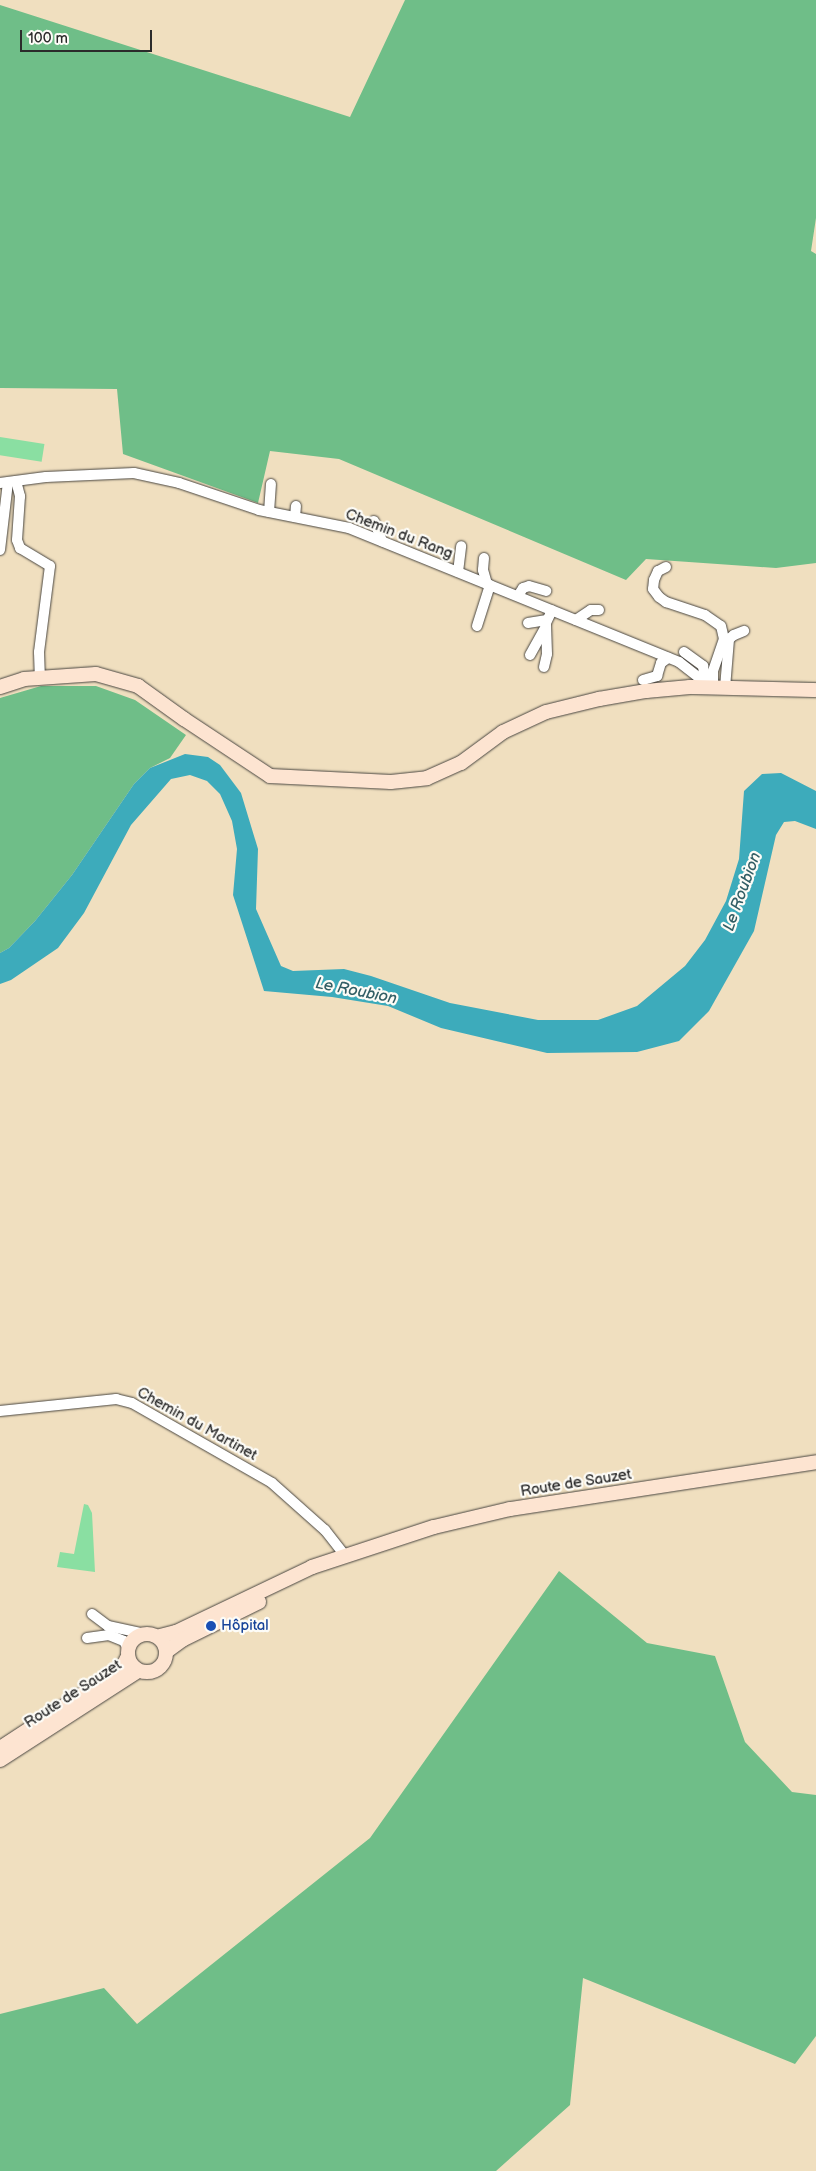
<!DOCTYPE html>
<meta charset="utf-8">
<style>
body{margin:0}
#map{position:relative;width:816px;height:2171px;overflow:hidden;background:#f0dfbf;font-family:"Balsamiq Sans",sans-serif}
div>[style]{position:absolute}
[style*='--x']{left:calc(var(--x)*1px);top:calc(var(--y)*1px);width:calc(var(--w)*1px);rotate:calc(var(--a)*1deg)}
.green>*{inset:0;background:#8adfa2;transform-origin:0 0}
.forest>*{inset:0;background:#6fbe88}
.water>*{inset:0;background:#3dabbb}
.roads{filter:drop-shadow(0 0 1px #494641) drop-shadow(0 0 1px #494641)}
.street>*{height:10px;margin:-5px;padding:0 5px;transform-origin:5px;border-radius:5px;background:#fff}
.secondary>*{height:14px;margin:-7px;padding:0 7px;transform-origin:7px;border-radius:7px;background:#fde4d1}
.secondary>.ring{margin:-7px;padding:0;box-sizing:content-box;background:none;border:14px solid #fde4d1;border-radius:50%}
.dots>*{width:14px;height:14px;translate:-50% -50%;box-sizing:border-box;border:2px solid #fdfcf7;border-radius:50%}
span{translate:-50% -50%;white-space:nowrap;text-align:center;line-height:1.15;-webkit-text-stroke:4.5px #fdfcf7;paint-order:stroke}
.street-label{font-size:15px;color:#2b2b2b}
.transit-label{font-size:15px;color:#164399}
.left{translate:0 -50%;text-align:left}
.water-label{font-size:16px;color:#325e65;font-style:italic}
.scale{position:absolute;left:20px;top:30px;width:132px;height:22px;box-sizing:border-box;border:2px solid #2b2b2b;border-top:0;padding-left:6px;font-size:15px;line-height:18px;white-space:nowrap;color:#2b2b2b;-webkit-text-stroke:4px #fdfcf7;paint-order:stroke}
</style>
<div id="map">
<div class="green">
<div style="left:0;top:437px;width:45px;height:18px;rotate:9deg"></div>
<div style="clip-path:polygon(84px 1504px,88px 1505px,92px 1513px,95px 1572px,57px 1567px,60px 1552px,74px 1554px)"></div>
</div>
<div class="forest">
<div style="clip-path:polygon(405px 0,816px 0,816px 218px,811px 251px,816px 254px,816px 563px,776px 568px,646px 559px,626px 580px,339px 459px,270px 451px,258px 503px,123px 454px,117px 389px,0 388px,0 5px,350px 117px)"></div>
<div style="clip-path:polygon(41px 686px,96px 686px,135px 700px,186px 735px,170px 758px,150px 768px,134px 784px,72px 875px,35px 921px,9px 948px,0 953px,0 698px)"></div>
<div style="clip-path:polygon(559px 1571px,647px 1643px,715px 1656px,745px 1742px,792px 1792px,816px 1795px,816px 2036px,795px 2064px,583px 1978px,570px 2105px,496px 2171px,0 2171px,0 2014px,104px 1988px,137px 2024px,370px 1838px)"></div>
</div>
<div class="water">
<div style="clip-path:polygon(185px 754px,208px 757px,220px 765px,241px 793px,258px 849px,256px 909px,281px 966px,293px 971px,344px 969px,371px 976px,450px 1003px,538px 1020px,598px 1020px,637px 1006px,685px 966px,705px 940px,726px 901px,739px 859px,744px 791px,762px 774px,781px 773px,816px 791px,816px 829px,795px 821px,784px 822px,776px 835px,754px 931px,709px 1011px,679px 1041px,637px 1052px,547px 1053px,441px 1028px,388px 1006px,332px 997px,264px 991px,233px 895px,237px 849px,232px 821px,220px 794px,207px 781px,190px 775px,171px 779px,131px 825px,84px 913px,58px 948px,11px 980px,0 984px,0 953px,9px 948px,35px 921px,72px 875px,134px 784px,150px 768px)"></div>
</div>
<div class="roads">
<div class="street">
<div style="--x:16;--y:481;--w:16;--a:75"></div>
<div style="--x:20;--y:496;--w:44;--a:93.9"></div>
<div style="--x:17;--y:540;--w:9;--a:69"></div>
<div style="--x:20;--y:548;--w:35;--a:31"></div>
<div style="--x:50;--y:566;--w:87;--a:97.3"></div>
<div style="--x:39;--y:652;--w:26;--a:88"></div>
<div style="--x:0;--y:483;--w:46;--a:-7.4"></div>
<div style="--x:46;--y:477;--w:88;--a:-2.6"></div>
<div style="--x:134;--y:473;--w:46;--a:12.5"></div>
<div style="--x:179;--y:483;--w:84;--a:18.6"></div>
<div style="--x:259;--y:510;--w:92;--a:11.3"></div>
<div style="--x:349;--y:528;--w:356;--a:22.1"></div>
<div style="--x:679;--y:662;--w:33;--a:38"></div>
<div style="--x:705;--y:682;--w:5;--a:79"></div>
<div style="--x:269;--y:512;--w:28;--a:-86"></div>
<div style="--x:295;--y:517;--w:11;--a:-85"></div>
<div style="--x:374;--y:521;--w:22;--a:68"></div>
<div style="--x:0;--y:550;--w:68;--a:-83.3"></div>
<div style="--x:484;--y:558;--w:12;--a:95"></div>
<div style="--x:483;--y:570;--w:15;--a:74"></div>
<div style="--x:666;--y:567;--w:9;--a:153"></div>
<div style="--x:658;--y:571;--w:10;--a:114"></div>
<div style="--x:654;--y:580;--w:9;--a:96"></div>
<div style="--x:653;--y:589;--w:10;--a:53"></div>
<div style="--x:659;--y:597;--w:9;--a:36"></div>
<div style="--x:666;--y:602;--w:41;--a:18.4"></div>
<div style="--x:705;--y:615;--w:19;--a:35"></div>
<div style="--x:721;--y:626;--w:13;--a:77"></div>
<div style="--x:724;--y:639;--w:34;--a:109"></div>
<div style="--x:713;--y:671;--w:16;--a:90"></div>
<div style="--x:458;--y:572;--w:26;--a:-83"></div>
<div style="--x:518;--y:596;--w:9;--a:-58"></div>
<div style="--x:523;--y:588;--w:6;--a:-18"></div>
<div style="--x:529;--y:586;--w:18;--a:16"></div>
<div style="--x:576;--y:620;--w:18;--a:-34"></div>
<div style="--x:591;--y:610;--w:8;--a:0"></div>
<div style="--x:528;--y:623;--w:19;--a:-9"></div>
<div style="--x:477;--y:626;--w:43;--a:-72.4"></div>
<div style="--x:684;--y:652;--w:24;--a:36"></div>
<div style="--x:703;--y:666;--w:16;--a:83"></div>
<div style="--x:530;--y:655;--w:33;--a:-61"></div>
<div style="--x:544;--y:667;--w:13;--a:-77"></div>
<div style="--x:547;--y:654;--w:31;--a:-92"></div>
<div style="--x:546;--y:623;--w:14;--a:-65"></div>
<div style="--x:643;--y:680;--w:15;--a:-16"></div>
<div style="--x:657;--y:676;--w:14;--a:-73"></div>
<div style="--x:661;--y:663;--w:9;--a:-36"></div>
<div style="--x:725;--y:688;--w:49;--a:-85.3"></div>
<div style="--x:729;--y:639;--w:6;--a:-39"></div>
<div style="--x:734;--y:635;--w:11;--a:-22"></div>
<div style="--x:0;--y:1411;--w:117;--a:-5.9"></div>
<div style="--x:116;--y:1399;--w:16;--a:14"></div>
<div style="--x:132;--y:1403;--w:161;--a:29.7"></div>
<div style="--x:272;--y:1483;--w:71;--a:41.6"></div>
<div style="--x:325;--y:1530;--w:34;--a:52"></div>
<div style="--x:92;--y:1614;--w:20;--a:37"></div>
<div style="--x:108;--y:1626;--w:40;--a:12"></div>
<div style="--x:87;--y:1638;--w:22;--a:-8"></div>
<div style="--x:109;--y:1635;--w:16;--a:22"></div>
<div style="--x:124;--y:1641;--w:9;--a:63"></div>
</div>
<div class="secondary">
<div style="--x:0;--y:687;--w:25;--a:-18"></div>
<div style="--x:24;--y:679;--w:72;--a:-4"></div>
<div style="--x:96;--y:674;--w:44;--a:15.9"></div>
<div style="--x:138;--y:686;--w:57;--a:35.7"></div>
<div style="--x:184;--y:719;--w:103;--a:33.5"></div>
<div style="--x:270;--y:776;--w:121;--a:2.8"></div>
<div style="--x:391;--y:782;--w:36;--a:-6"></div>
<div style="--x:427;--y:778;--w:37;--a:-24"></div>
<div style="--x:461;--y:763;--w:52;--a:-36.4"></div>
<div style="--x:503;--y:732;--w:47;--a:-24.9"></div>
<div style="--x:546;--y:712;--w:55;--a:-13.8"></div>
<div style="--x:599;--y:699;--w:48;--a:-9.7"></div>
<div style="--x:646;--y:691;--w:44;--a:-5.2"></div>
<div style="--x:690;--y:687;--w:126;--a:1.4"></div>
<div class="ring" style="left:128px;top:1634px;width:24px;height:24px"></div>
<div style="--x:160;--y:1636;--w:16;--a:-14"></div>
<div style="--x:176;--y:1632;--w:151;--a:-25.5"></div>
<div style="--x:312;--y:1567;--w:128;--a:-18.2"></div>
<div style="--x:434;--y:1527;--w:78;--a:-13.3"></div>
<div style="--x:510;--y:1509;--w:310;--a:-8.7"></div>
<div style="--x:167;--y:1651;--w:19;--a:-36"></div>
<div style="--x:182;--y:1640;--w:86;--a:-26.3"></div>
<div style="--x:0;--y:1748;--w:137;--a:-33.1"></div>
<div style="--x:115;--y:1673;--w:9;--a:-36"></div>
<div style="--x:122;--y:1668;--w:11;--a:-63"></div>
<div style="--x:0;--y:1760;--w:164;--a:-32.8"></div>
</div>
</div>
<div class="dots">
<div style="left:211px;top:1626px;background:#1a4fb4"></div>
</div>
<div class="street-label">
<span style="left:399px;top:534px;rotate:21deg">Chemin du Rang</span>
<span style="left:197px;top:1424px;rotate:29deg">Chemin du Martinet</span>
<span style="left:576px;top:1483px;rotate:-9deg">Route de Sauzet</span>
<span style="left:73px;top:1694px;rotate:-33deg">Route de Sauzet</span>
</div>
<div class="transit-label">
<span class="left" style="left:221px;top:1626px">Hôpital</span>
</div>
<div class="water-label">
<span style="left:743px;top:892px;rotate:-70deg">Le Roubion</span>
<span style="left:356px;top:992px;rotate:11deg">Le Roubion</span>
</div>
<div class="scale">100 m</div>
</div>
